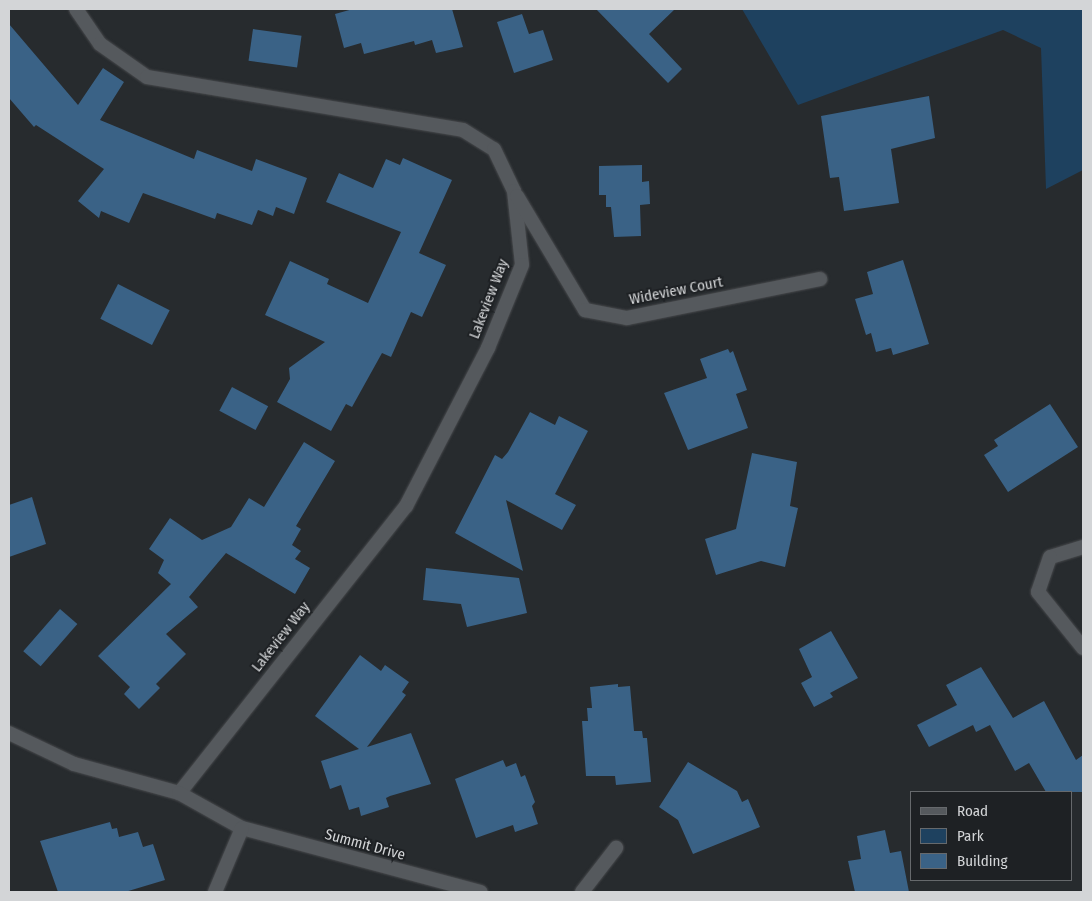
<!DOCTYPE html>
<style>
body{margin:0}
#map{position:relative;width:1092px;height:901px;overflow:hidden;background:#272b2e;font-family:"Fira Sans Condensed",sans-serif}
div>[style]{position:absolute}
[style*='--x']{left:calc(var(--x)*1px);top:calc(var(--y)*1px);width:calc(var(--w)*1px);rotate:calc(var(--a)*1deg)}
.green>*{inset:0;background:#1e415f}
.building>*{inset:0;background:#3a6286;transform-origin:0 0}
.roads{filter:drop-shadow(0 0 1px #47494c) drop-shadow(0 0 1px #47494c)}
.minor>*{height:14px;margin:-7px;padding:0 7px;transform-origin:7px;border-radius:7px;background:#55595d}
span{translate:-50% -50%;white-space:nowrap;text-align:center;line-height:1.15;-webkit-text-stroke:4px #1e2124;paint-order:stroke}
.street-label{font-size:15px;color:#d3d5d7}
.frame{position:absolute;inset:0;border:10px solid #d3d5d7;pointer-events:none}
.legend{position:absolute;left:910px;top:791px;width:162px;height:90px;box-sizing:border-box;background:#1e2124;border:1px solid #66696c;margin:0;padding:6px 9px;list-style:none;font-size:15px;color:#d3d5d7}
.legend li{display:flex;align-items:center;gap:10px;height:25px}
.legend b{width:25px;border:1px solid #66696c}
</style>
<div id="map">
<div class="green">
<div style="clip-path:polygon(742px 9px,1083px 9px,1083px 170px,1046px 189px,1041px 48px,1003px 30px,798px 105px)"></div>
</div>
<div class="building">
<div style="clip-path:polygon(353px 9px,452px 9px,463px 47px,436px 53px,432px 40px,415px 45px,414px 41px,364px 54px,361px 43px,344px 48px,335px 14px)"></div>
<div style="clip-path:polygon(596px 9px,675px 9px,649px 34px,682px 69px,668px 83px)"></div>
<div style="clip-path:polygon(522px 14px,529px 34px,543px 30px,553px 60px,514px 73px,497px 22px)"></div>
<div style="clip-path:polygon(9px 24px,78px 105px,103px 68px,124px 82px,100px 120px,194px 159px,197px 150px,252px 171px,256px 159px,307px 178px,294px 214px,276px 207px,273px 216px,258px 210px,252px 225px,217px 213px,215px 219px,143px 193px,129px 223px,101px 211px,99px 218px,78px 201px,104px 169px,36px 125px,34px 127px,9px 98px)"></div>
<div style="left:253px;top:29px;width:49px;height:32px;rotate:8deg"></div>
<div style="clip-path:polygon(929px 96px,935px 138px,891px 149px,899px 203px,844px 211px,839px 177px,830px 178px,821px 116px)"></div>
<div style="clip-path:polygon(403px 158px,452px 180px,419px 253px,446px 265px,422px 317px,411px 312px,391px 357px,382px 353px,352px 407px,346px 404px,331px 431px,277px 402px,290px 379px,289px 368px,325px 342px,265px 315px,290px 261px,329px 279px,327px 284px,368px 303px,401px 232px,326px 202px,339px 173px,373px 188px,386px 159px,400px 165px)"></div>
<div style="clip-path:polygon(642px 165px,642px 182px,649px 181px,650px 204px,640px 205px,641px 236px,614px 237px,611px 207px,606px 207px,606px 195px,599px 195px,599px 166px)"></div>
<div style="clip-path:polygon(903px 260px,929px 344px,893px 355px,891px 348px,876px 352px,871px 333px,866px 335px,855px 299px,873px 294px,867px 272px)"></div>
<div style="left:118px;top:284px;width:58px;height:39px;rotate:27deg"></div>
<div style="clip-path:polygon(728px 349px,730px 353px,733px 351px,747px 390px,736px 394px,748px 428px,688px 450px,664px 393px,707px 378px,700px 359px)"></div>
<div style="left:232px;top:387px;width:41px;height:27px;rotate:28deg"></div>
<div style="clip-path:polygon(1050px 404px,1078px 447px,1008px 492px,984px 455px,998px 446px,994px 440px)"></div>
<div style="clip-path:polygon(530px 412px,555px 425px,559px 416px,588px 431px,555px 494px,576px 505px,562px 530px,506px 500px,523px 571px,455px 533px,495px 455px,502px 459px,508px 452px)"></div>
<div style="clip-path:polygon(304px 442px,335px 461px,296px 526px,301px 529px,292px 545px,301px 551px,295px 559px,310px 568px,295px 594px,226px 553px,189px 597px,198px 607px,166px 634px,186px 654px,156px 684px,160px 688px,139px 709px,124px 694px,130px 687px,98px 656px,171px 584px,158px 573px,164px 560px,149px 549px,170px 518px,202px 540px,231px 527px,249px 498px,264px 507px)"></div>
<div style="clip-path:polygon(752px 453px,797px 462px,790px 506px,798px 508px,785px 567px,761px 561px,716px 575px,705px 539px,736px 529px)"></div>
<div style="clip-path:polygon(32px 497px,46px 544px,9px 557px,9px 505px)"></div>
<div style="clip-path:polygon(426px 568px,519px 578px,527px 613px,467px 627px,461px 604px,423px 600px)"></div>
<div style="left:60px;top:609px;width:23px;height:56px;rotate:41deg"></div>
<div style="clip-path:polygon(831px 631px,858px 678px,830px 693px,833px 697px,814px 707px,801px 683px,812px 677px,799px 649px)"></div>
<div style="clip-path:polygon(360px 655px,381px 671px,385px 665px,409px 682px,402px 692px,406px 695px,367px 747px,411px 733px,431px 784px,390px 796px,386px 798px,389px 807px,361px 816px,359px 807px,349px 810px,341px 785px,330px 789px,321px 761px,359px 749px,315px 716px)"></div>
<div style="clip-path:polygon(981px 667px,1013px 718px,1044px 701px,1076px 760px,1083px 755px,1083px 792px,1046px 792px,1029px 763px,1015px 771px,990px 725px,976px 732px,973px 725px,929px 747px,917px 725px,957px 705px,946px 685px)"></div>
<div style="clip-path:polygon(618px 684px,618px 687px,630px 686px,634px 731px,642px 731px,643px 738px,647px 738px,651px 782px,616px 785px,615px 776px,586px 776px,582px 721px,588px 721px,587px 708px,592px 708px,590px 687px)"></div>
<div style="clip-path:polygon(503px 760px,506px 767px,516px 763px,521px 777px,525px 775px,535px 802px,532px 806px,538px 824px,515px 832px,513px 825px,476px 838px,455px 779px)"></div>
<div style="clip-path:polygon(688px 762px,737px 791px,742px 802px,748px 799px,760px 827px,693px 854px,678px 820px,659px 807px)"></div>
<div style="clip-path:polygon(110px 822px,112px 829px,117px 828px,119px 837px,138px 832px,143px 847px,153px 844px,165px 880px,125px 892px,58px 892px,40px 841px)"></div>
<div style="clip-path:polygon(885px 830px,890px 853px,901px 851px,909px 892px,855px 892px,848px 861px,861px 859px,857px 836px)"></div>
</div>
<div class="roads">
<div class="minor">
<div style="--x:76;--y:9;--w:42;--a:55.6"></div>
<div style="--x:100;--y:44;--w:57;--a:35.1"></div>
<div style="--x:147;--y:77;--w:320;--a:9.5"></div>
<div style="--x:463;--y:130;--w:36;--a:32"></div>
<div style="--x:494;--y:149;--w:47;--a:64.5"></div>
<div style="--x:514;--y:191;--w:74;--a:83.8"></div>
<div style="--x:522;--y:265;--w:90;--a:112.3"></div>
<div style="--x:488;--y:348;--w:178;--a:117.4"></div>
<div style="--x:406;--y:506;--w:366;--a:128.3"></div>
<div style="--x:517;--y:196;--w:133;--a:59.2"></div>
<div style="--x:585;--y:310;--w:43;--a:10.8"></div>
<div style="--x:627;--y:318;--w:197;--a:-11.4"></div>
<div style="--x:1083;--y:547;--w:34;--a:163"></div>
<div style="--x:1050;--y:557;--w:37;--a:109"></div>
<div style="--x:1038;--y:592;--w:72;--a:51.2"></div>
<div style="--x:9;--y:733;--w:72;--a:25.5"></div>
<div style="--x:74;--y:764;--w:109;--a:15.4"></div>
<div style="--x:179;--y:793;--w:72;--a:29.1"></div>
<div style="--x:242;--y:828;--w:247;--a:15"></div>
<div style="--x:215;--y:892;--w:69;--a:-67.1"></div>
<div style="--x:582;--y:892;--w:56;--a:-52.3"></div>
</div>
</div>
<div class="street-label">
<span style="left:676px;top:291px;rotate:-11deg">Wideview Court</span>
<span style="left:489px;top:299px;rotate:-69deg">Lakeview Way</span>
<span style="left:281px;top:637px;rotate:-52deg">Lakeview Way</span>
<span style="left:365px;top:845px;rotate:15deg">Summit Drive</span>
</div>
<div class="frame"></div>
<ul class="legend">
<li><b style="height:6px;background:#55595d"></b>Road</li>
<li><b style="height:14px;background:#1e415f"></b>Park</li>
<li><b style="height:14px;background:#3a6286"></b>Building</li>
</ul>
</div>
